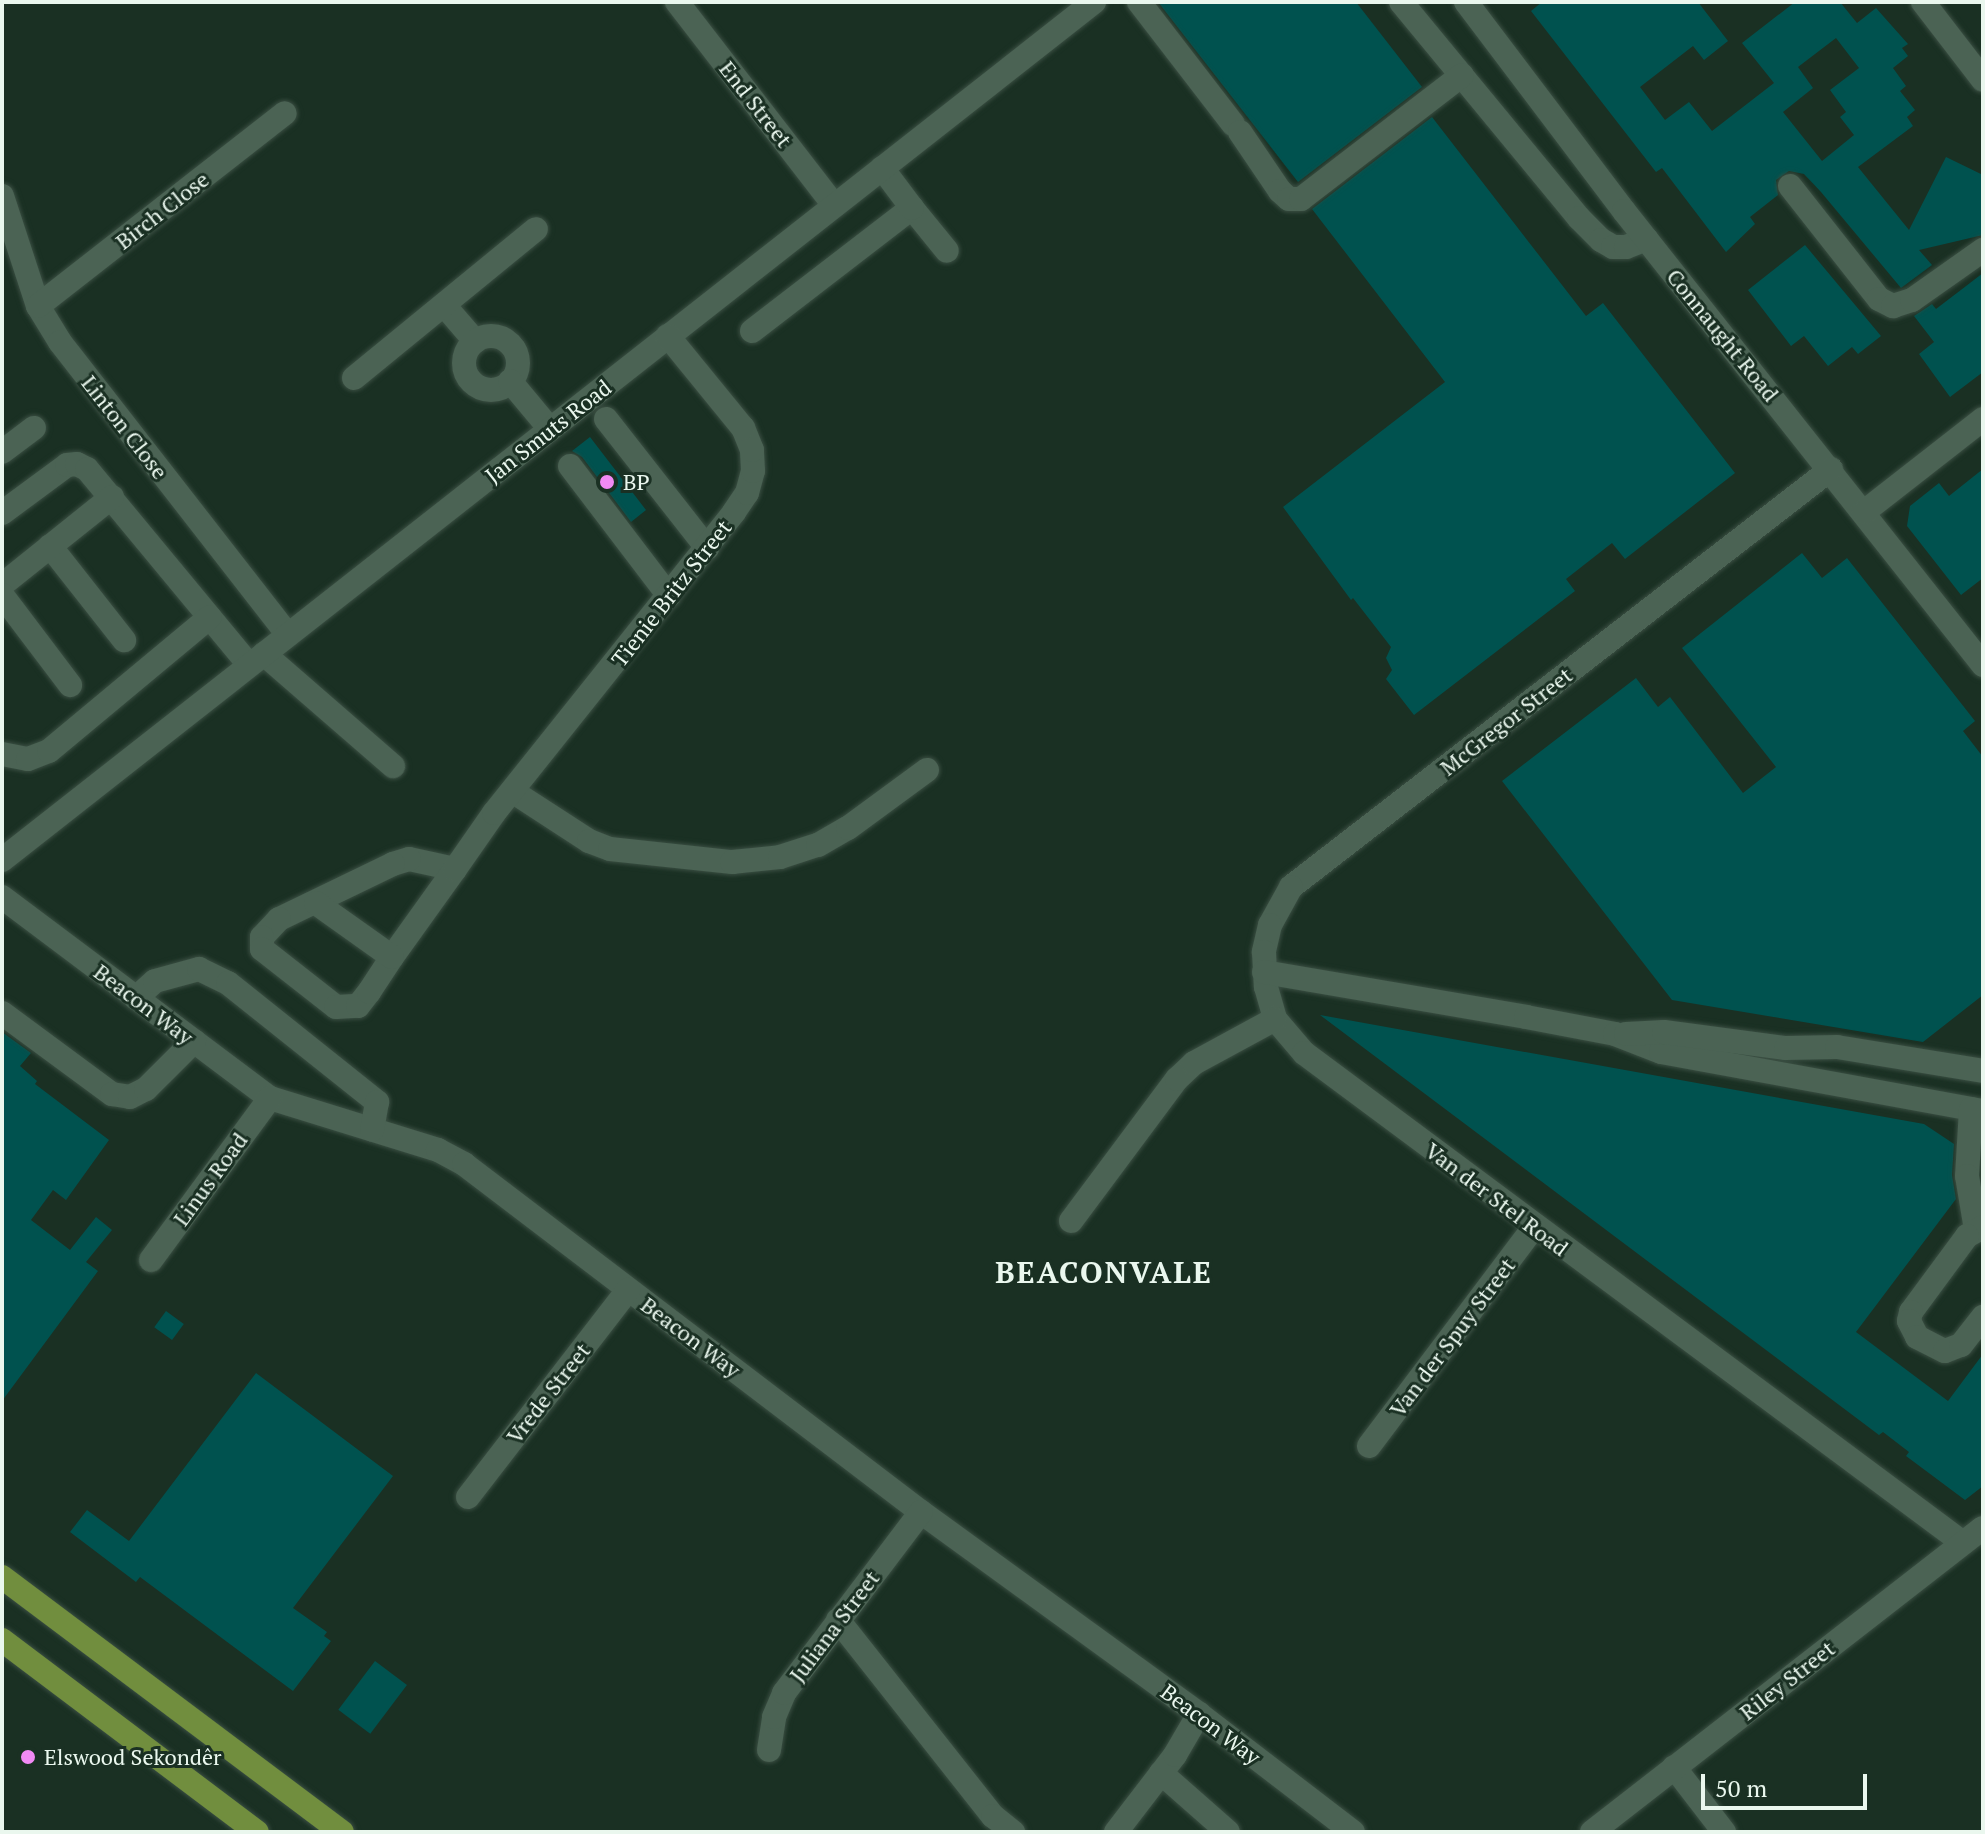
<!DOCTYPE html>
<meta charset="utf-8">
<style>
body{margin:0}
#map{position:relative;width:1985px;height:1834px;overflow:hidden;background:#1a3023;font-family:"PT Serif",serif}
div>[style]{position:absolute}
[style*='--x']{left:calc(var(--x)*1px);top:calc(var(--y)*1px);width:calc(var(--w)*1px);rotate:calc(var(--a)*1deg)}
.building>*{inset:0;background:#00524f;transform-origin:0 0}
.roads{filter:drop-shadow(0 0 2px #3a4e42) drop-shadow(0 0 2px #3a4e42)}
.minor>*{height:24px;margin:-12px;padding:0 12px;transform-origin:12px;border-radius:12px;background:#4b6354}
.minor>.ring{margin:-12px;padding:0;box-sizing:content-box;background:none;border:24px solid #4b6354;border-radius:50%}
.major>*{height:24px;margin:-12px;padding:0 12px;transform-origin:12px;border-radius:12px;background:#718e3e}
.dots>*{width:22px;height:22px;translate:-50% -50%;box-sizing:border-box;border:4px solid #1a3023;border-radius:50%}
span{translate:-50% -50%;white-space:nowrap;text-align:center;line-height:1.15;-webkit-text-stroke:6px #1a3023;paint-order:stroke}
.street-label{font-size:22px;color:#eaf7ee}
.poi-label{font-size:22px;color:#eaf7ee}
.left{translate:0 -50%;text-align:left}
.district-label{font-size:30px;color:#eaf7ee;font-weight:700;letter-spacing:2px}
.frame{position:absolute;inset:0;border:4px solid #eaf7ee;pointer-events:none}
.scale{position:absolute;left:1701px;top:1774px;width:166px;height:36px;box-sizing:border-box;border:4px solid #eaf7ee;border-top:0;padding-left:10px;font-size:24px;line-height:28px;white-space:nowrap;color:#eaf7ee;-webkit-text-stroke:6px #1a3023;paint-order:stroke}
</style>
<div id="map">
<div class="building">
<div style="clip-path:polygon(1158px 2px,1356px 2px,1422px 87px,1298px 182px)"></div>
<div style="clip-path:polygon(evenodd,1542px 2px,1698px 2px,1728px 41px,1704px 60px,1693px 46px,1640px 87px,1665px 120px,1689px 102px,1712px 131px,1774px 83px,1742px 43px,1795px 2px,1840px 2px,1857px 23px,1876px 8px,1908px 44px,1902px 48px,1908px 56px,1893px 68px,1906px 86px,1900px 91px,1915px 110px,1907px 117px,1913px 126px,1858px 167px,1909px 230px,1946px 157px,1983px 175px,1983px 235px,1919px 250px,1932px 265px,1901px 288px,1821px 192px,1804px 174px,1789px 171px,1776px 180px,1778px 195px,1750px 217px,1755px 224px,1726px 252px,1662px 168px,1656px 172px,1531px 11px,1542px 2px,1836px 38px,1859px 68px,1830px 90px,1846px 112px,1840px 117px,1854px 135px,1822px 161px,1783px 112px,1813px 88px,1798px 67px,1836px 38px)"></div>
<div style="clip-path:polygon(1432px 117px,1586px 316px,1603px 303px,1735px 473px,1625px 559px,1612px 543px,1566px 579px,1575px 591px,1414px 715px,1386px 679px,1392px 670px,1386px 658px,1391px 647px,1353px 598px,1351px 600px,1283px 507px,1445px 382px,1312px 209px)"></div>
<div style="clip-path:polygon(1805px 245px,1881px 336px,1858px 354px,1852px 347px,1828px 366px,1804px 336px,1791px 346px,1748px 290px)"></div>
<div style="clip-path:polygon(1983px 273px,1983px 372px,1950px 397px,1919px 354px,1934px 342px,1914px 316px,1932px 304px,1936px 309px)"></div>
<div style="clip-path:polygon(590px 437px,646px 510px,631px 522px,582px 457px,572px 451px)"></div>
<div style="clip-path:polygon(1983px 469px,1983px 578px,1961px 595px,1907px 526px,1910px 506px,1939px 483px,1949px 496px)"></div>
<div style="clip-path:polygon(1802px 553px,1822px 578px,1847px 558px,1975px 721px,1963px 731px,1983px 757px,1983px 995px,1923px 1042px,1672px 1000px,1502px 781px,1636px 678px,1658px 707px,1670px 697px,1743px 793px,1776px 767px,1682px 648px)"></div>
<div style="clip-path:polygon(1320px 1015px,1924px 1124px,1954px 1144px,1952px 1175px,1956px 1199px,1856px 1332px,1948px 1401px,1983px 1354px,1983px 1486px,1965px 1500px,1906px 1456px,1909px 1452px,1883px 1432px,1879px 1435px)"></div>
<div style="clip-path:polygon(2px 1032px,31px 1053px,20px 1066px,37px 1081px,35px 1084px,109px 1140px,66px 1200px,53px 1190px,31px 1220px,70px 1250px,96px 1217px,112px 1230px,86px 1262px,98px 1271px,2px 1401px)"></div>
<div style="left:166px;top:1311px;width:22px;height:20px;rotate:36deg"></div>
<div style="clip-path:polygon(256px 1373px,393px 1476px,293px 1608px,327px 1632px,324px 1636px,331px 1641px,293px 1691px,140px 1577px,136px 1582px,70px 1532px,87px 1510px,129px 1541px)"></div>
<div style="left:375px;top:1661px;width:40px;height:61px;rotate:37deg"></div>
</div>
<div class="roads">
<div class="minor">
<div style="--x:677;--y:2;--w:257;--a:52.3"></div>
<div style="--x:1139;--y:2;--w:154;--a:52.4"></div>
<div style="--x:1401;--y:2;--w:280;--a:50.5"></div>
<div style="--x:1579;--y:218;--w:31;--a:45"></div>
<div style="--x:1601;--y:240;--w:14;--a:30"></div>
<div style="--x:1613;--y:247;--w:13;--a:0"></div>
<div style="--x:1626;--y:247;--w:22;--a:-21"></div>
<div style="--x:1466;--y:2;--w:262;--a:52.9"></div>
<div style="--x:1624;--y:211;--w:579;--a:51.66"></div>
<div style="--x:1923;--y:2;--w:98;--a:52.4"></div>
<div style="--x:1240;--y:132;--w:71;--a:55.9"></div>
<div style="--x:1280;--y:191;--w:12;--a:42"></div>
<div style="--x:1289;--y:199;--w:12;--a:0"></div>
<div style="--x:1301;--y:199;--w:203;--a:-37.6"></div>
<div style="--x:1790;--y:186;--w:144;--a:51.8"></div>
<div style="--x:1879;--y:299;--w:16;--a:27"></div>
<div style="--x:1893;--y:306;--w:20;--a:-18"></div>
<div style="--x:1912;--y:300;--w:87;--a:-35.2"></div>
<div style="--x:2;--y:196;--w:116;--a:71.9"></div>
<div style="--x:38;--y:306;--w:42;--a:58.6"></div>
<div style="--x:60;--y:342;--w:371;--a:52.1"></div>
<div style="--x:912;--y:208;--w:55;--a:50.9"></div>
<div style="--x:444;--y:305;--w:48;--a:49.3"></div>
<div style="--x:38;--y:306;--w:313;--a:-38"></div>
<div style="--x:752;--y:331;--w:202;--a:-37.6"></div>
<div style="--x:912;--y:208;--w:50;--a:-126.9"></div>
<div class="ring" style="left:464px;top:336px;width:30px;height:30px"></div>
<div style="--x:354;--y:378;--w:235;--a:-39.3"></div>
<div style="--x:510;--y:381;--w:62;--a:50.2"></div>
<div style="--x:606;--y:419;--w:164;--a:51.9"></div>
<div style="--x:2;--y:452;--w:40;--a:-37"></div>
<div style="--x:570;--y:466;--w:163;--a:52.7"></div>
<div style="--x:1831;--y:469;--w:683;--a:142.26"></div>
<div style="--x:1291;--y:887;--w:43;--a:118.9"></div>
<div style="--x:1270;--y:925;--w:28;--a:103"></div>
<div style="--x:1264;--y:952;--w:35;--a:87"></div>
<div style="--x:1266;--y:987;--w:33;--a:74"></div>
<div style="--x:1275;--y:1019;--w:45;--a:49.5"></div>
<div style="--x:1304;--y:1053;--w:821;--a:36.63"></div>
<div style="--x:1864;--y:512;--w:151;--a:-38"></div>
<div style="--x:2;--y:513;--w:81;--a:-36.4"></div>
<div style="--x:67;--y:465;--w:10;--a:-6"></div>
<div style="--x:77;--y:464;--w:11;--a:27"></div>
<div style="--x:87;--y:469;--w:254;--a:50.4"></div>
<div style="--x:50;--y:546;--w:120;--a:51.8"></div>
<div style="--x:2;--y:585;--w:141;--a:-38.7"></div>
<div style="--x:2;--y:595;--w:113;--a:52.9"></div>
<div style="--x:264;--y:654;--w:171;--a:41"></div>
<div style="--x:2;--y:754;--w:26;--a:11"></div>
<div style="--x:28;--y:759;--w:22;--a:-21"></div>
<div style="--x:49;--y:751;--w:209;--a:-39.8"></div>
<div style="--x:512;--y:791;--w:92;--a:33"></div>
<div style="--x:589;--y:841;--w:22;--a:21"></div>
<div style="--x:610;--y:849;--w:123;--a:6.1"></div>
<div style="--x:732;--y:862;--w:48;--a:-5.9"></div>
<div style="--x:780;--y:857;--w:40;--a:-18"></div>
<div style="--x:818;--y:845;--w:34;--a:-30"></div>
<div style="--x:848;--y:828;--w:98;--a:-36.3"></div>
<div style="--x:2;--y:860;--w:1389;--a:-38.16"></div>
<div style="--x:455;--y:869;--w:47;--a:-167.7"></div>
<div style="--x:409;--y:859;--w:17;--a:163"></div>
<div style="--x:393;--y:864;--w:127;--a:154.2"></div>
<div style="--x:279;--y:919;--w:25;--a:133"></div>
<div style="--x:262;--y:937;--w:12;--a:90"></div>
<div style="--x:262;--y:949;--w:94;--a:38.1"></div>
<div style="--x:336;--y:1007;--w:22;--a:-3"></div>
<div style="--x:358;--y:1006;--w:18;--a:-52"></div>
<div style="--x:369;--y:992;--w:42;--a:-56.7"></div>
<div style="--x:392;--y:957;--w:108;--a:-54.4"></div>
<div style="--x:455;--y:869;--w:68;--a:-55.1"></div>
<div style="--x:494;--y:813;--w:385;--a:-51.4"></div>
<div style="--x:734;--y:512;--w:23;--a:-56"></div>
<div style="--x:747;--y:493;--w:23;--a:-75"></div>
<div style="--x:753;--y:471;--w:21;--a:-93"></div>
<div style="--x:752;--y:450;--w:24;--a:-112"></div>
<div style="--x:743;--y:428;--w:119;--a:-129.2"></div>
<div style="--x:2;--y:897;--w:335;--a:36.9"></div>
<div style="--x:270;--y:1098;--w:176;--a:17.2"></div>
<div style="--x:438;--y:1150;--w:30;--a:28"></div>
<div style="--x:464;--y:1164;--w:574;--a:37.29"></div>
<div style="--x:921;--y:1512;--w:344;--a:36"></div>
<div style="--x:1199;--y:1714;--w:194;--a:37.5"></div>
<div style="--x:316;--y:903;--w:93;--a:35.4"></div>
<div style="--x:1264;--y:972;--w:266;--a:9.7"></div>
<div style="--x:1526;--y:1017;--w:91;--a:10.8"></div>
<div style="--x:1615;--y:1034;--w:49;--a:21.4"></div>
<div style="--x:1661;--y:1052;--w:327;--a:10.4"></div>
<div style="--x:136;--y:998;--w:25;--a:-42"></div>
<div style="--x:155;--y:981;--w:46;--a:-15.3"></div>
<div style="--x:199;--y:969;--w:32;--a:26"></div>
<div style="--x:228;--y:983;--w:191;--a:38.6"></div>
<div style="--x:377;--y:1102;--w:28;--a:100"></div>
<div style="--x:2;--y:1013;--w:137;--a:36.4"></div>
<div style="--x:112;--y:1094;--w:18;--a:9"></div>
<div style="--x:130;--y:1097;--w:18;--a:-27"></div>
<div style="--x:146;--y:1089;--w:68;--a:-45"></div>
<div style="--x:1626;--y:1034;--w:38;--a:-3"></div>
<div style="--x:1664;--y:1032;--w:123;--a:7.5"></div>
<div style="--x:1786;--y:1048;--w:51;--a:-1.1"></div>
<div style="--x:1837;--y:1047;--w:148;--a:9.3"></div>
<div style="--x:1971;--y:1109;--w:67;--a:93.4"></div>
<div style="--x:1967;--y:1176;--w:55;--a:80.5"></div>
<div style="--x:1071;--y:1221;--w:177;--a:-53.3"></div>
<div style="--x:1177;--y:1079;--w:23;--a:-43"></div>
<div style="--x:1194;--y:1063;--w:92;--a:-28.5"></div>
<div style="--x:1983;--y:1227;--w:18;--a:151"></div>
<div style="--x:1967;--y:1236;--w:94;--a:126.4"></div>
<div style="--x:1911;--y:1312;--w:9;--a:103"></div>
<div style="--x:1909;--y:1321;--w:18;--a:63"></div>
<div style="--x:1917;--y:1337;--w:31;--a:27"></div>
<div style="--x:1945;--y:1351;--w:17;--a:-21"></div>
<div style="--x:1961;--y:1345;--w:36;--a:-52"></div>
<div style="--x:151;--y:1260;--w:201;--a:-53.7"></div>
<div style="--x:1369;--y:1446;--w:274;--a:-53"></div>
<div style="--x:468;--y:1497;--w:262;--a:-52.3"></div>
<div style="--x:838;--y:1620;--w:250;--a:51.7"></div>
<div style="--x:993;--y:1816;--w:26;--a:39"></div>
<div style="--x:769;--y:1750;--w:33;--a:-81"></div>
<div style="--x:774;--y:1717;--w:26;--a:-67"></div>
<div style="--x:784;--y:1693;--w:227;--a:-52.9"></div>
<div style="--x:1674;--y:1767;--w:82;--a:52.4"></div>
<div style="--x:1161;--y:1773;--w:89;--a:41.4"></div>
<div style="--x:1116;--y:1832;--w:97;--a:-52.5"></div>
<div style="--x:1175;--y:1755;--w:48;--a:-59.7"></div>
<div style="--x:1592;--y:1832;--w:495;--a:-37.9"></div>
</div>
<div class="major">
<div style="--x:2;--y:1577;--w:425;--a:36.9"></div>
<div style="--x:2;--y:1640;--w:319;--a:37"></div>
</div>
</div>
<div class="dots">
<div style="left:607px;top:482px;background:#f18af4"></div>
<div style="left:28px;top:1757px;background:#f18af4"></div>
</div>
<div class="street-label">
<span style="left:756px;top:104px;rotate:52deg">End Street</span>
<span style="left:162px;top:210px;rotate:-38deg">Birch Close</span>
<span style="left:1723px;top:335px;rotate:51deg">Connaught Road</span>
<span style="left:125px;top:427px;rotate:52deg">Linton Close</span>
<span style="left:548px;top:431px;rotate:-38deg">Jan Smuts Road</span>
<span style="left:671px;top:593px;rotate:-52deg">Tienie Britz Street</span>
<span style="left:1506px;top:721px;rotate:-38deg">McGregor Street</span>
<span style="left:144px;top:1004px;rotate:37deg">Beacon Way</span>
<span style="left:210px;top:1179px;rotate:-54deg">Linus Road</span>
<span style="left:1497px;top:1199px;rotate:37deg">Van der Stel Road</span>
<span style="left:691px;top:1337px;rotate:37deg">Beacon Way</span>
<span style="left:1452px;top:1337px;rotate:-53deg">Van der Spuy Street</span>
<span style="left:548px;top:1393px;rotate:-52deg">Vrede Street</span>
<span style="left:834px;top:1626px;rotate:-53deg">Juliana Street</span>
<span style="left:1787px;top:1680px;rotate:-38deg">Riley Street</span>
<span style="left:1211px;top:1724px;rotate:37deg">Beacon Way</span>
</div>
<div class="poi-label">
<span class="left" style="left:623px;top:482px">BP</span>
<span class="left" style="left:44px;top:1757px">Elswood Sekondêr</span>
</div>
<div class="district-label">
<span style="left:1104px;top:1272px">BEACONVALE</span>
</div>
<div class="frame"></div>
<div class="scale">50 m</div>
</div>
